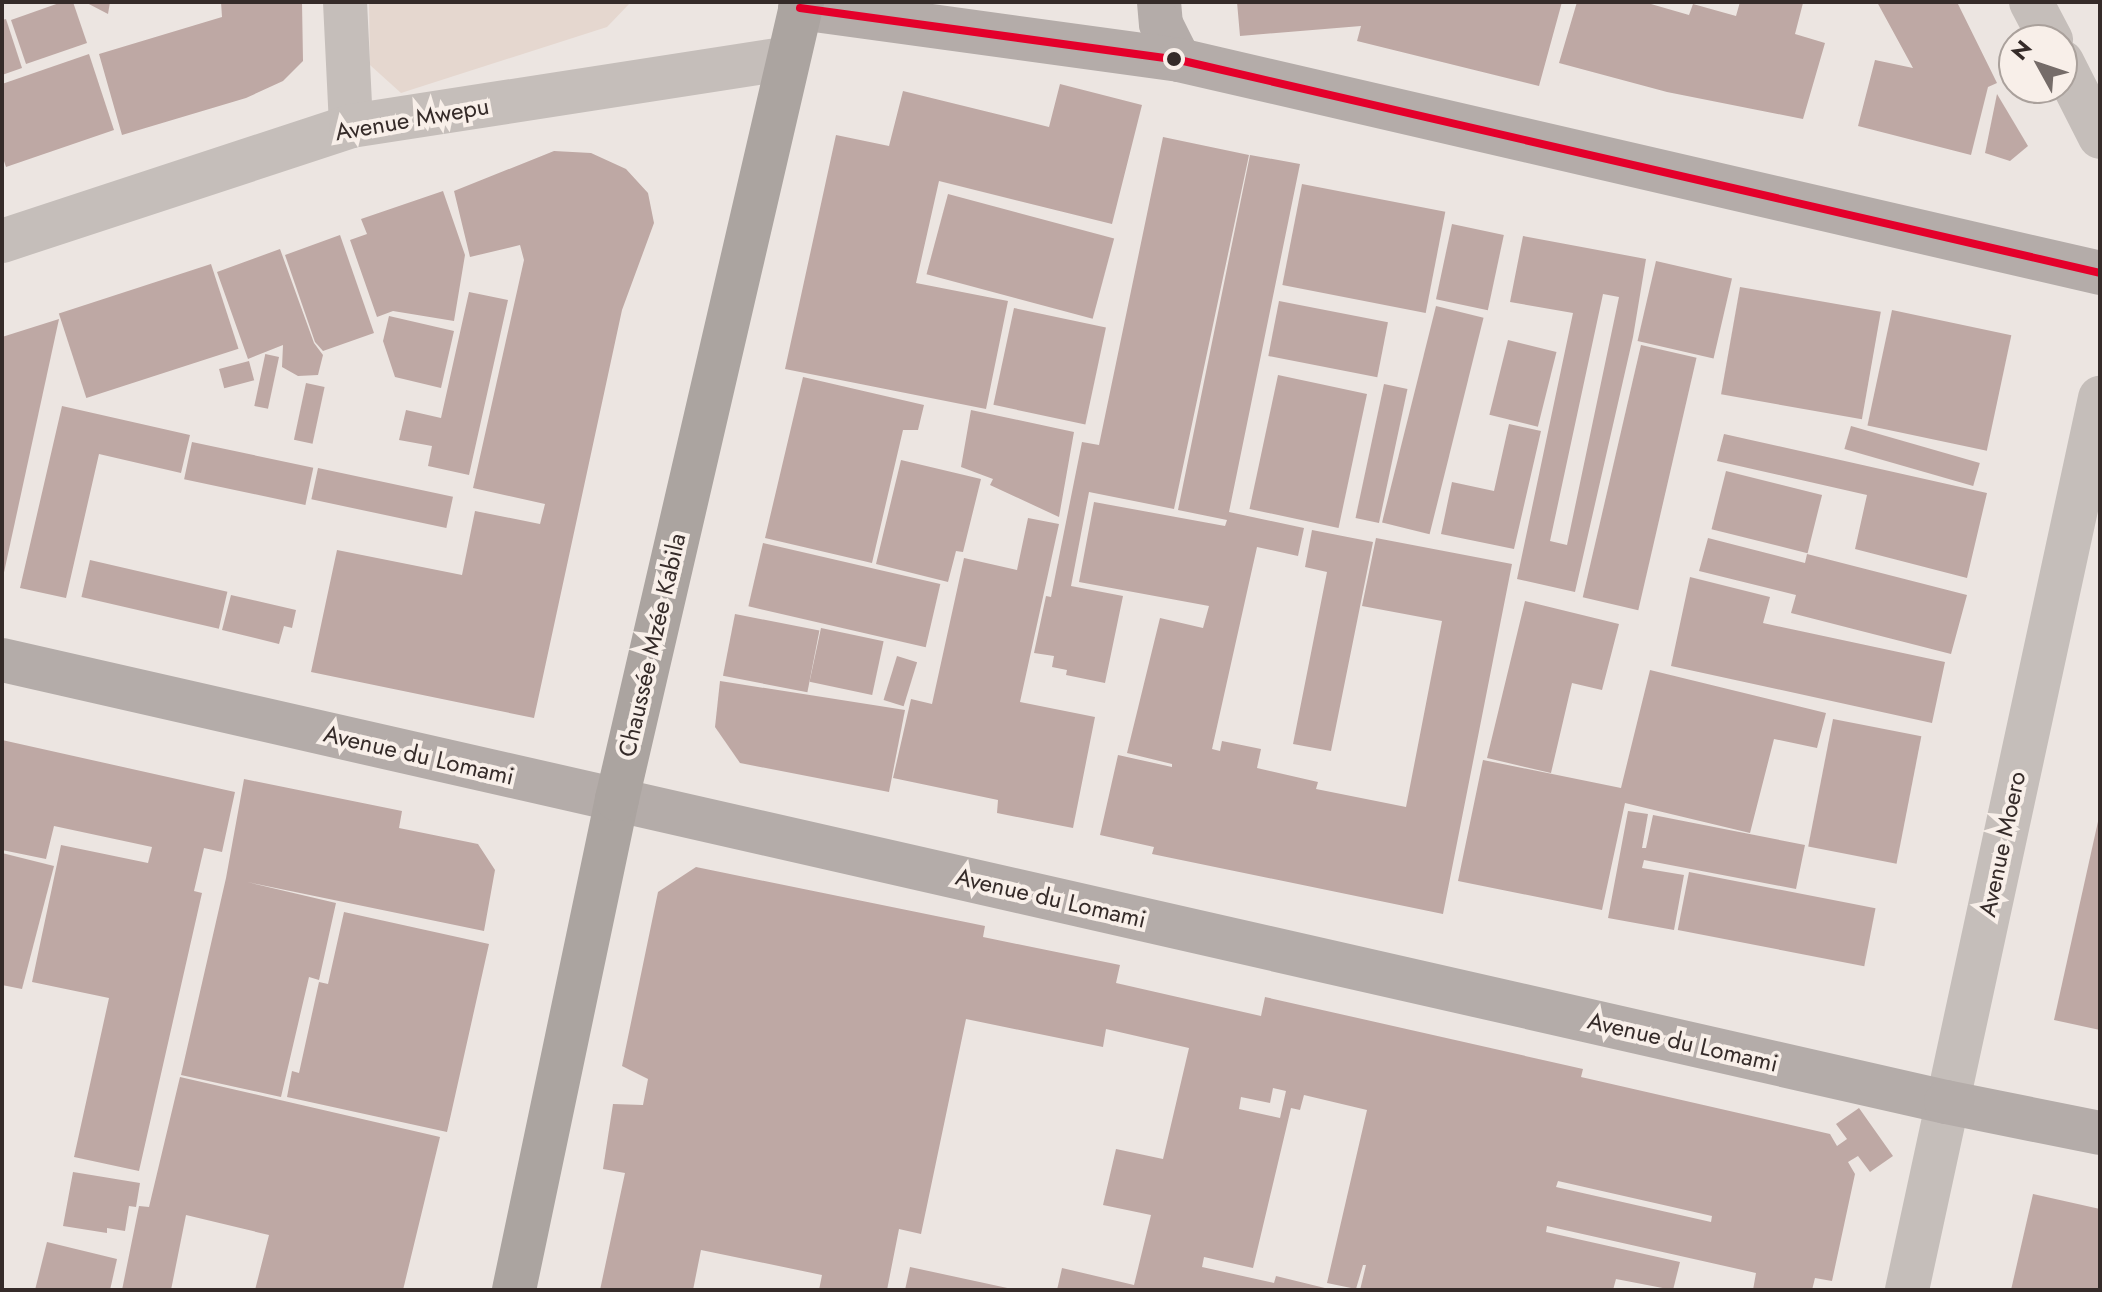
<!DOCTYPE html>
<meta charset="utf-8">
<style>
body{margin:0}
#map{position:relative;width:2102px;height:1292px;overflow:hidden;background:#ece5e1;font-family:Jost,sans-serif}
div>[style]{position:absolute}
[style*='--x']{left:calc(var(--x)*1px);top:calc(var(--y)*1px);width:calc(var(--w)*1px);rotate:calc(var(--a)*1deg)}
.plaza>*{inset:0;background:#e5d7cf}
.building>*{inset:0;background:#bea8a4;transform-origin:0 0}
.minor>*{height:44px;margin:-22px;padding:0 22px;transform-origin:22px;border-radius:22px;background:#c5beba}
.major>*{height:44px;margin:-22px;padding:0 22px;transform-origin:22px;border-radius:22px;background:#b4aca9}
.highway>*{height:44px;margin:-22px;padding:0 22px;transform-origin:22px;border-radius:22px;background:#aba4a0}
.bus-1>*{height:8px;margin:-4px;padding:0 4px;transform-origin:4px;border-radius:4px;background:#e4002b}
.dots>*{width:22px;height:22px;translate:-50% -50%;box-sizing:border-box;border:4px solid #f8efe9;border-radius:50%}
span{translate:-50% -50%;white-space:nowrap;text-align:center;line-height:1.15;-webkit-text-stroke:8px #f8efe9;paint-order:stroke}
.street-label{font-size:24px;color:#352b29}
.frame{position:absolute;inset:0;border:4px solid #352b29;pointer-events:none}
.north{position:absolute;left:1998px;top:24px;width:80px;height:80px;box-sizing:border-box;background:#f8efe9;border:2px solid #aaa19c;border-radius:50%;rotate:310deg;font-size:22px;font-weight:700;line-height:32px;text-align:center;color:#352b29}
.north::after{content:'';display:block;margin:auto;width:28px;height:36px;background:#756c69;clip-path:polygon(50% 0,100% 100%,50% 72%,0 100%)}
</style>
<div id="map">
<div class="plaza">
<div style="clip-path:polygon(369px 2px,631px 2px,607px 27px,401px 93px,370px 65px)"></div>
</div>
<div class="building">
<div style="clip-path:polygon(62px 2px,73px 2px,87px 43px,26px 64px,11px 20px)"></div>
<div style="clip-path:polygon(85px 2px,110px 2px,108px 14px)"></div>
<div style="clip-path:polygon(221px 2px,302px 2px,303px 61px,283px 81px,246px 98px,122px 135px,99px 54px,222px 17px)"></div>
<div style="clip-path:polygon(1237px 2px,1562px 2px,1539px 86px,1357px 41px,1361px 26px,1240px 36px)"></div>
<div style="clip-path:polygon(1577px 2px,1644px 2px,1689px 15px,1693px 4px,1736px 16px,1740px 2px,1803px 3px,1795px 34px,1825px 43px,1803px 119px,1667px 92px,1559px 63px)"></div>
<div style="clip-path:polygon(1877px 2px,1957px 2px,1997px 83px,1988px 87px,1971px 155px,1858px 126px,1875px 60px,1913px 68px)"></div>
<div style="clip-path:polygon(6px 19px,22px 68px,2px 75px,2px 20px)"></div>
<div style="clip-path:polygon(89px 54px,114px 130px,6px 167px,2px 155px,2px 84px)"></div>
<div style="clip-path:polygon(1060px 84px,1142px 105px,1112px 224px,939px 181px,916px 283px,1008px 301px,986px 409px,785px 369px,836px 135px,889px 146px,903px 91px,1049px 127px)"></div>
<div style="clip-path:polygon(1997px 94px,2028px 146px,2010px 161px,1985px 153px)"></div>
<div style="clip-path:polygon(1163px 137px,1249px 155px,1174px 509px,1089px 492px,1071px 586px,1123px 596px,1105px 683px,1066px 675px,1067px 670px,1052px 667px,1054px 656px,1034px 653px,1046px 596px,1051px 597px,1082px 442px,1099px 445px)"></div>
<div style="clip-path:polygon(554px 151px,591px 153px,626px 169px,648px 193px,654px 223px,622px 310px,534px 718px,311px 672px,337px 550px,462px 575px,475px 511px,540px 524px,545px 504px,473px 488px,524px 260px,520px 245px,470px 257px,454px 191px)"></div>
<div style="clip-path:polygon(1250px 155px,1300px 164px,1229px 512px,1304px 528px,1298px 556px,1257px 547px,1212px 749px,1220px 751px,1222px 741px,1261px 749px,1257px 768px,1318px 782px,1316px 789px,1406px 807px,1442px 621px,1362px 606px,1376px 538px,1512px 564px,1443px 914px,1152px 854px,1154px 847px,1100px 835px,1118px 755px,1172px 767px,1172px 764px,1127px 753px,1160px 618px,1203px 628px,1209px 606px,1079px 582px,1094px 502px,1225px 526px,1227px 520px,1178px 510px)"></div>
<div style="left:1302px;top:184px;width:146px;height:103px;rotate:11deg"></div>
<div style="clip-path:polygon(443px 191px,465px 255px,454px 321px,393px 311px,377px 317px,350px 240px,367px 234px,361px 219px)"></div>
<div style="left:948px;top:194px;width:172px;height:83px;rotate:15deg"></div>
<div style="left:1452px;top:224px;width:53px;height:77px;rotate:12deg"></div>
<div style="clip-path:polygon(340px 235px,374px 333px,323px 351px,315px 342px,285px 255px)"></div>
<div style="clip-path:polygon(evenodd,1523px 236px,1646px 259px,1633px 337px,1575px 592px,1517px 579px,1573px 313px,1510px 302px,1523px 236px,1603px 294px,1619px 297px,1567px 545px,1550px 541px,1603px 294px)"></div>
<div style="clip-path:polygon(280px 249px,314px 343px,323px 355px,318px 375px,298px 376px,282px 367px,283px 345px,248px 359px,217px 272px)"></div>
<div style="left:1656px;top:261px;width:78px;height:82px;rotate:13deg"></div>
<div style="left:211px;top:264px;width:89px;height:160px;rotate:72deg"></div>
<div style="left:1740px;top:287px;width:143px;height:109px;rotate:10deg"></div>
<div style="clip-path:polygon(469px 292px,508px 300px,469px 475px,428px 466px,432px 446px,399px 440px,406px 410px,441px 418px)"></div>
<div style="left:1279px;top:301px;width:111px;height:56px;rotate:11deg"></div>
<div style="left:1436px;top:306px;width:49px;height:223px;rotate:14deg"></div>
<div style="left:1014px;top:308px;width:94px;height:99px;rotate:12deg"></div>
<div style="left:1892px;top:310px;width:122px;height:118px;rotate:12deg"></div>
<div style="clip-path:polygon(389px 316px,454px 331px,441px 388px,395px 377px,383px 341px)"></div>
<div style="clip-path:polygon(59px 319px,3px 577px,2px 577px,2px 337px)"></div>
<div style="left:1508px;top:340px;width:50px;height:77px;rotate:14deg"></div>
<div style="left:1641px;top:345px;width:57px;height:259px;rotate:13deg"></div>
<div style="left:279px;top:357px;width:53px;height:14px;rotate:102deg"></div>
<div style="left:249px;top:361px;width:20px;height:31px;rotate:75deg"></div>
<div style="left:1278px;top:375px;width:91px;height:137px;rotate:12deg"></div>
<div style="clip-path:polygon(803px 377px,924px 405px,918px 430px,903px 430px,872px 563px,765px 538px)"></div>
<div style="left:306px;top:383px;width:19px;height:58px;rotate:12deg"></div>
<div style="left:1384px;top:384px;width:24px;height:137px;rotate:12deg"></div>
<div style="clip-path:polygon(62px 406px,190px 435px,181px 473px,99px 454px,66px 598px,20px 588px)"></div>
<div style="clip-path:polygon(971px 410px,1074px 432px,1059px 517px,990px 485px,993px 479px,961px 467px)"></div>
<div style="clip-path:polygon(1509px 424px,1541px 431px,1514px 549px,1441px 534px,1452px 482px,1494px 491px)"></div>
<div style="left:1851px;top:426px;width:134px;height:24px;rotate:16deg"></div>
<div style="clip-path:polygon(1724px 434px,1987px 493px,1967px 578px,1855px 549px,1867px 495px,1717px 461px)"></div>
<div style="left:192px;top:442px;width:124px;height:38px;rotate:12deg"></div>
<div style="clip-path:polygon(901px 460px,981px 479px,963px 552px,956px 551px,948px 582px,876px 564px)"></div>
<div style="left:318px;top:468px;width:138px;height:32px;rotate:12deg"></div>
<div style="left:1726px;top:471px;width:99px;height:60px;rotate:14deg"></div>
<div style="clip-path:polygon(1028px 518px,1059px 524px,1020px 702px,1095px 717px,1073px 828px,997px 813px,998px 800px,893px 778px,911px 699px,932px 704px,964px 558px,1017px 570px)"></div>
<div style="clip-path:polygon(1312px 530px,1373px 542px,1331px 751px,1293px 744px,1327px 572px,1305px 567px)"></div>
<div style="clip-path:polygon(1708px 538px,1805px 563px,1807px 554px,1967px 595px,1951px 654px,1791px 613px,1796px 595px,1699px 571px)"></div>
<div style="left:763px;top:543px;width:182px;height:65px;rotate:13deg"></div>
<div style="left:90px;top:560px;width:141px;height:38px;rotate:13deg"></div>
<div style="clip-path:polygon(1690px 577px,1770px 597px,1763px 623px,1945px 662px,1932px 723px,1671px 666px)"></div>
<div style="clip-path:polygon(231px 595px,296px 610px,292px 628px,284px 626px,279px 644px,222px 630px)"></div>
<div style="clip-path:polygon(1525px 601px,1619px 624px,1602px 690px,1572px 683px,1551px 773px,1487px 758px)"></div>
<div style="left:735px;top:614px;width:86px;height:63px;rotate:11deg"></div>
<div style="left:821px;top:628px;width:64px;height:55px;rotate:12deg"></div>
<div style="left:897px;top:656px;width:21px;height:46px;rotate:17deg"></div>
<div style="clip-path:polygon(1650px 670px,1826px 713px,1817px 748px,1774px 739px,1750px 833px,1625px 803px,1602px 910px,1458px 881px,1483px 760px,1621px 788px)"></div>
<div style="clip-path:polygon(720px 681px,905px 710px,889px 792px,740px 763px,715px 727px)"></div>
<div style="left:1833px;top:719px;width:90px;height:130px;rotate:11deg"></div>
<div style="clip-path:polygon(2px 740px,235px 792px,222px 852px,204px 848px,194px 891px,202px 893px,139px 1171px,74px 1157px,109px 998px,32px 982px,61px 845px,148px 863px,152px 847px,54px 826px,46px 859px,2px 850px)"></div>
<div style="clip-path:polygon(244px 779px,402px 811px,399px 828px,478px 844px,495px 870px,484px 931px,247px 882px,336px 903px,319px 980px,309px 977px,281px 1097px,181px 1075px,226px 878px)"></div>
<div style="clip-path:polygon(1628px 811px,1648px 814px,1642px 848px,1646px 848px,1653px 815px,1805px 845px,1796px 889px,1644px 860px,1642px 868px,1684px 875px,1674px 930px,1608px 918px)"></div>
<div style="clip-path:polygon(2099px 817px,2100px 817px,2100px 1030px,2054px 1020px)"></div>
<div style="clip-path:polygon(2px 853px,54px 866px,22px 989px,2px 985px)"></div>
<div style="clip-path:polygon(evenodd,696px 867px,985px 926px,983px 937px,1120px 965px,1116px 983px,1261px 1016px,1265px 997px,1583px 1069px,1581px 1077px,1830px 1134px,1837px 1146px,1847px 1139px,1836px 1124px,1859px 1108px,1893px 1156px,1870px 1172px,1858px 1156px,1848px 1162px,1855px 1174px,1832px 1281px,1815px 1278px,1812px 1290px,1753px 1290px,1756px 1273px,1547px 1226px,1546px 1232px,1680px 1262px,1673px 1290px,1616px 1279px,1613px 1290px,1360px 1290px,1366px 1265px,1363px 1265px,1356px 1289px,1327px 1283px,1367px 1110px,1304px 1095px,1300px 1110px,1291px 1108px,1253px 1268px,1204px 1257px,1202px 1267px,1274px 1283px,1276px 1276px,1333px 1290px,1057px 1290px,1062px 1268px,1134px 1285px,1151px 1215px,1103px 1205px,1116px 1149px,1163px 1159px,1189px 1048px,1106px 1029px,1103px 1047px,966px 1019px,921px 1234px,899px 1229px,887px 1290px,819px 1290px,822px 1275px,701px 1250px,693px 1290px,600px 1290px,625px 1173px,603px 1169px,613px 1104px,643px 1105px,648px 1079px,622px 1066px,658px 892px,696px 867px,1273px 1088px,1286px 1091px,1280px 1118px,1239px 1109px,1241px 1097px,1270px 1103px,1273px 1088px,696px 867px,1558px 1181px,1712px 1216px,1711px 1222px,1556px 1187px,1558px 1181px)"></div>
<div style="left:1689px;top:872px;width:190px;height:59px;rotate:11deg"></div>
<div style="clip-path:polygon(344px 912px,489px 944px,447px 1132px,287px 1097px,292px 1071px,299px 1073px,319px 982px,328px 984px)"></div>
<div style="clip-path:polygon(180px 1077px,440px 1137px,403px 1290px,255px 1290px,269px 1235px,186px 1215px,171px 1290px,122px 1290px,139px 1206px,149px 1207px)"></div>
<div style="clip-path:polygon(73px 1172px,140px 1183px,136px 1207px,129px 1206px,125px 1231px,107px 1228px,107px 1233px,63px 1226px)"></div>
<div style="clip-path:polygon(2033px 1194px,2100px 1209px,2100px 1290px,2011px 1290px)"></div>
<div style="clip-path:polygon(47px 1242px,117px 1259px,110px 1290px,35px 1290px)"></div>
<div style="clip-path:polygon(910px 1267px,1012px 1289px,1012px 1290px,905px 1290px)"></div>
</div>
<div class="minor">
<div style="--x:345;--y:2;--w:124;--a:87.2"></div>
<div style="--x:2031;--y:2;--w:43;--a:62.2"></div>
<div style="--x:2062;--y:62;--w:84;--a:63.1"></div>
<div style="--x:2;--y:241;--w:367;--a:-18.2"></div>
<div style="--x:351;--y:126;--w:442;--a:-8.8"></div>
<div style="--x:1907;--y:1290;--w:913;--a:-77.79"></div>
</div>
<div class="major">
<div style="--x:1159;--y:2;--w:22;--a:85"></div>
<div style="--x:1161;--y:24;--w:40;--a:63.4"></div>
<div style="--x:800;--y:8;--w:383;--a:7.8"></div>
<div style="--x:1179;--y:60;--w:945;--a:13.02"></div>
<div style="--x:2;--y:660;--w:1994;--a:12.81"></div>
<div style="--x:1946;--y:1102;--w:157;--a:11.4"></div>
</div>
<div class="highway">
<div style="--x:514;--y:1290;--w:502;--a:-78.15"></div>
<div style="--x:617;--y:799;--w:818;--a:-76.93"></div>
</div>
<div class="bus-1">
<div style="--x:800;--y:8;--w:383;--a:7.8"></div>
<div style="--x:1179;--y:60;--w:945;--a:13.02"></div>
</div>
<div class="dots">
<div style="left:1174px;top:59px;background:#352b29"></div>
</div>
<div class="street-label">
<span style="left:412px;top:119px;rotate:-10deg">Avenue Mwepu</span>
<span style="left:652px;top:645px;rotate:-77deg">Chaussée Mzée Kabila</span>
<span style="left:419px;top:755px;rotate:13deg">Avenue du Lomami</span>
<span style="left:2002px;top:844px;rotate:-78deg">Avenue Moero</span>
<span style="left:1051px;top:898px;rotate:13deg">Avenue du Lomami</span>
<span style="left:1683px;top:1042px;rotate:13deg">Avenue du Lomami</span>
</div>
<div class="frame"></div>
<div class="north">N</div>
</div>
